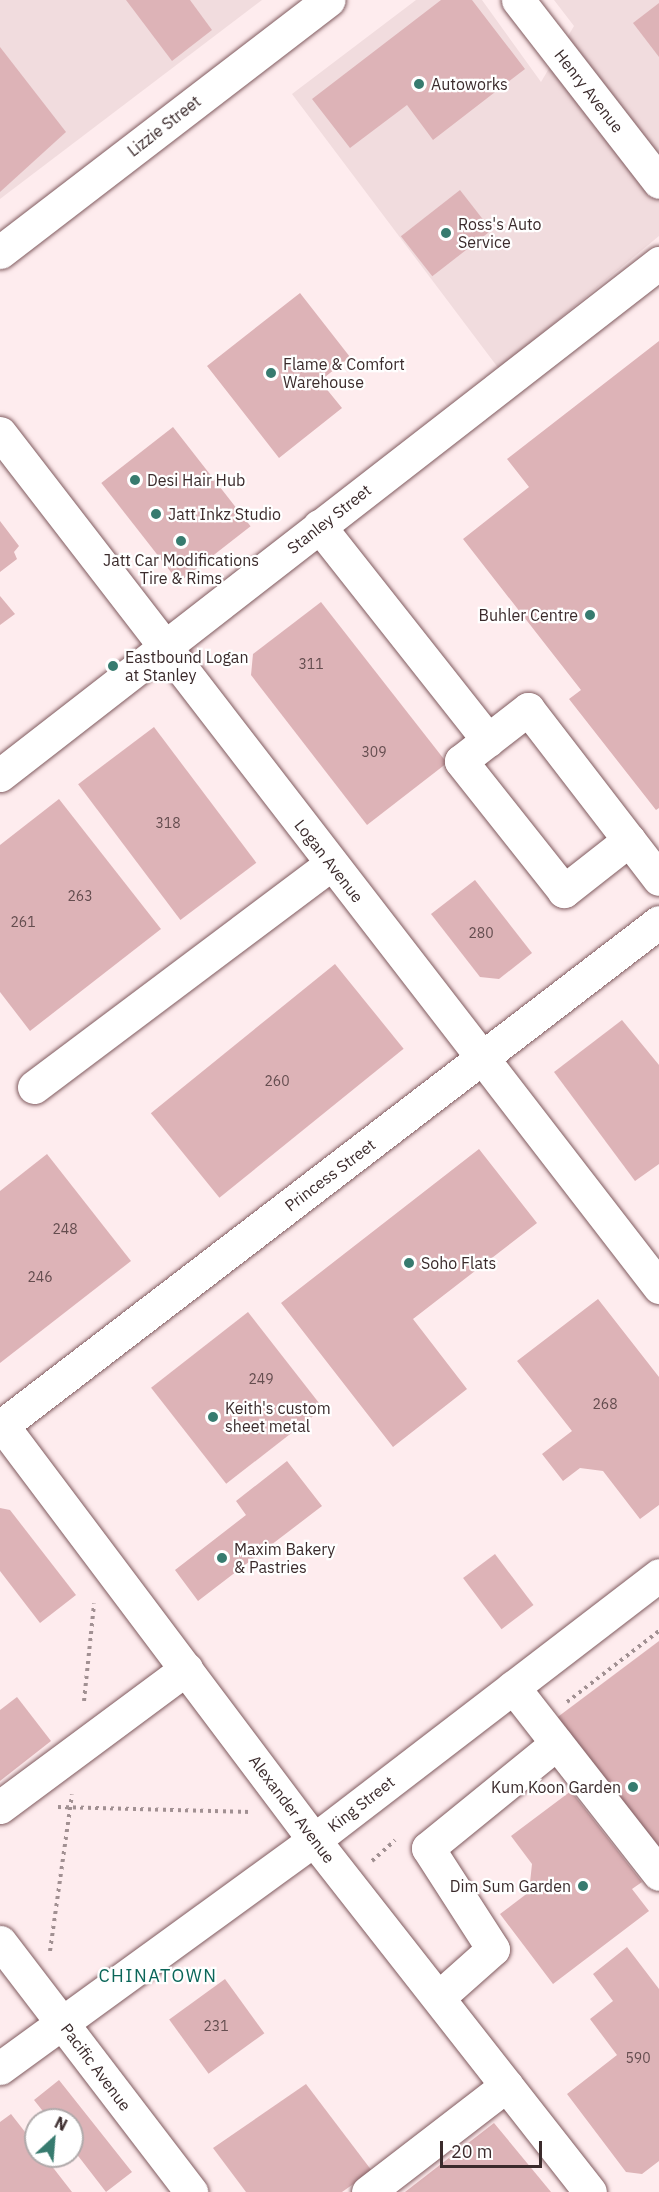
<!DOCTYPE html>
<style>
body{margin:0}
#map{position:relative;width:659px;height:2192px;overflow:hidden;background:#feecee;font-family:"IBM Plex Sans",sans-serif}
div>[style]{position:absolute}
[style*='--x']{left:calc(var(--x)*1px);top:calc(var(--y)*1px);width:calc(var(--w)*1px);rotate:calc(var(--a)*1deg)}
.built>*{inset:0;background:#f1dcde}
.building>*{inset:0;background:#ddb3b7;transform-origin:0 0}
.path>*{height:4px;margin-top:-2px;transform-origin:0;background:repeating-linear-gradient(90deg,#a19092 0 3px,transparent 0 7.5px)}
.roads{filter:drop-shadow(0 0 2px #805b5f) drop-shadow(0 0 2px #805b5f)}
.minor>*{height:33px;margin:-16.5px;padding:0 16.5px;transform-origin:16.5px;border-radius:16.5px;background:#fff}
.major>*{height:33px;margin:-16.5px;padding:0 16.5px;transform-origin:16.5px;border-radius:16.5px;background:#fff}
.dots>*{width:16px;height:16px;translate:-50% -50%;box-sizing:border-box;border:3px solid #fff;border-radius:50%}
span{translate:-50% -50%;white-space:nowrap;text-align:center;line-height:1.15;-webkit-text-stroke:4.5px #fff;paint-order:stroke}
.number-label{font-size:14px;color:#644d4f}
.number-label span{-webkit-text-stroke-width:0}
.poi-label{font-size:16px;color:#3b2b2c}
.left{translate:0 -50%;text-align:left}
.right{translate:-100% -50%;text-align:right}
.street-label{font-size:16px;color:#3b2b2c}
.neighbourhood-label{font-size:18px;color:#0b6659;letter-spacing:1.5px}
.north{position:absolute;left:24px;top:2108px;width:60px;height:60px;box-sizing:border-box;background:#fff;border:2px solid #b1aaab;border-radius:50%;rotate:26deg;font-size:16px;font-weight:700;line-height:24px;text-align:center;color:#3b2b2c}
.north::after{content:'';display:block;margin:auto;width:21px;height:27px;background:#377b6f;clip-path:polygon(50% 0,100% 100%,50% 72%,0 100%)}
.scale{position:absolute;left:440px;top:2141px;width:102px;height:27px;box-sizing:border-box;border:3px solid #3b2b2c;border-top:0;padding-left:8px;font-size:18px;line-height:21px;white-space:nowrap;color:#3b2b2c;-webkit-text-stroke:4px #fff;paint-order:stroke}
</style>
<div id="map">
<div class="built">
<div style="clip-path:polygon(0 0,262px 0,0 199px)"></div>
<div style="clip-path:polygon(416px 0,482px 0,541px 82px,574px 26px,554px 0,659px 0,659px 236px,499px 369px,292px 94px)"></div>
</div>
<div class="building">
<div style="clip-path:polygon(126px 0,190px 0,212px 30px,172px 61px)"></div>
<div style="clip-path:polygon(441px 0,472px 0,525px 69px,433px 140px,407px 105px,350px 148px,312px 99px)"></div>
<div style="clip-path:polygon(659px 3px,659px 57px,633px 23px)"></div>
<div style="clip-path:polygon(0 47px,66px 132px,0 192px)"></div>
<div style="left:460px;top:190px;width:51px;height:75px;rotate:52deg"></div>
<div style="clip-path:polygon(300px 293px,350px 357px,320px 381px,342px 408px,279px 458px,207px 366px)"></div>
<div style="clip-path:polygon(659px 341px,659px 808px,656px 810px,569px 699px,581px 690px,463px 539px,529px 487px,507px 459px)"></div>
<div style="left:173px;top:427px;width:126px;height:91px;rotate:52deg"></div>
<div style="clip-path:polygon(0 521px,19px 546px,14px 552px,17px 559px,0 572px)"></div>
<div style="clip-path:polygon(0 596px,15px 614px,0 625px)"></div>
<div style="clip-path:polygon(321px 602px,447px 763px,367px 825px,251px 675px,253px 654px)"></div>
<div style="left:154px;top:727px;width:170px;height:95px;rotate:53deg"></div>
<div style="clip-path:polygon(59px 799px,161px 929px,30px 1031px,0 992px,0 845px)"></div>
<div style="clip-path:polygon(475px 880px,532px 953px,499px 979px,480px 977px,431px 914px)"></div>
<div style="left:335px;top:964px;width:109px;height:237px;rotate:51deg"></div>
<div style="clip-path:polygon(622px 1020px,659px 1065px,659px 1164px,635px 1181px,554px 1072px)"></div>
<div style="clip-path:polygon(479px 1149px,537px 1223px,413px 1319px,467px 1389px,393px 1447px,281px 1303px)"></div>
<div style="clip-path:polygon(47px 1154px,131px 1261px,0 1363px,0 1191px)"></div>
<div style="clip-path:polygon(598px 1299px,659px 1377px,659px 1505px,640px 1519px,603px 1471px,580px 1468px,563px 1481px,542px 1454px,572px 1431px,517px 1361px)"></div>
<div style="left:248px;top:1312px;width:122px;height:123px;rotate:52deg"></div>
<div style="clip-path:polygon(287px 1461px,322px 1506px,198px 1601px,175px 1570px,246px 1515px,236px 1501px)"></div>
<div style="clip-path:polygon(0 1508px,10px 1510px,76px 1595px,40px 1623px,0 1571px)"></div>
<div style="left:495px;top:1554px;width:64px;height:40px;rotate:53deg"></div>
<div style="clip-path:polygon(659px 1641px,659px 1856px,555px 1719px)"></div>
<div style="clip-path:polygon(17px 1697px,51px 1741px,0 1781px,0 1710px)"></div>
<div style="clip-path:polygon(571px 1791px,642px 1882px,632px 1889px,649px 1911px,553px 1984px,500px 1914px,529px 1892px,532px 1864px,511px 1836px)"></div>
<div style="clip-path:polygon(627px 1947px,659px 1989px,659px 2161px,642px 2174px,626px 2172px,567px 2094px,617px 2055px,590px 2019px,613px 2001px,593px 1974px)"></div>
<div style="left:225px;top:1979px;width:67px;height:69px;rotate:54deg"></div>
<div style="clip-path:polygon(59px 2080px,132px 2172px,106px 2192px,72px 2148px,72px 2120px,50px 2120px,34px 2100px)"></div>
<div style="clip-path:polygon(306px 2084px,372px 2171px,342px 2192px,246px 2192px,213px 2148px)"></div>
<div style="clip-path:polygon(11px 2114px,36px 2146px,36px 2156px,44px 2156px,72px 2192px,0 2192px,0 2122px)"></div>
<div style="clip-path:polygon(494px 2123px,551px 2192px,405px 2192px)"></div>
</div>
<div class="path">
<div style="--x:84;--y:1701;--w:98;--a:-84.1"></div>
<div style="--x:567;--y:1702;--w:116;--a:-37.7"></div>
<div style="--x:58;--y:1807;--w:193;--a:1.5"></div>
<div style="--x:372;--y:1861;--w:31;--a:-42"></div>
<div style="--x:50;--y:1951;--w:158;--a:-82"></div>
</div>
<div class="roads">
<div class="minor">
<div style="--x:518;--y:0;--w:230;--a:52.2"></div>
<div style="--x:0;--y:252;--w:414;--a:-37.5"></div>
<div style="--x:319;--y:526;--w:273;--a:51.7"></div>
<div style="--x:0;--y:775;--w:835;--a:-37.84"></div>
<div style="--x:629;--y:840;--w:83;--a:141.9"></div>
<div style="--x:564;--y:891;--w:166;--a:-128.4"></div>
<div style="--x:461;--y:761;--w:85;--a:-37.8"></div>
<div style="--x:528;--y:709;--w:165;--a:52.4"></div>
<div style="--x:629;--y:840;--w:49;--a:52.4"></div>
<div style="--x:34;--y:1087;--w:371;--a:-36.9"></div>
<div style="--x:513;--y:1687;--w:237;--a:52"></div>
<div style="--x:0;--y:1807;--w:232;--a:-36.6"></div>
<div style="--x:0;--y:1942;--w:315;--a:52.6"></div>
<div style="--x:439;--y:1997;--w:72;--a:-41.6"></div>
<div style="--x:493;--y:1949;--w:120;--a:-122.8"></div>
<div style="--x:428;--y:1848;--w:166;--a:-39.1"></div>
<div style="--x:368;--y:2192;--w:175;--a:-37.6"></div>
</div>
<div class="major">
<div style="--x:0;--y:433;--w:1079;--a:52.34"></div>
<div style="--x:2;--y:1425;--w:519;--a:53.06"></div>
<div style="--x:314;--y:1840;--w:447;--a:51.9"></div>
<div style="--x:0;--y:1427;--w:830;--a:-37.46"></div>
<div style="--x:0;--y:2068;--w:388;--a:-36"></div>
<div style="--x:314;--y:1840;--w:435;--a:-37.5"></div>
</div>
</div>
<div class="dots">
<div style="left:419px;top:84px;background:#377b6f"></div>
<div style="left:446px;top:233px;background:#377b6f"></div>
<div style="left:271px;top:373px;background:#377b6f"></div>
<div style="left:135px;top:480px;background:#377b6f"></div>
<div style="left:156px;top:514px;background:#377b6f"></div>
<div style="left:181px;top:541px;background:#377b6f"></div>
<div style="left:590px;top:615px;background:#377b6f"></div>
<div style="left:113px;top:666px;background:#377b6f"></div>
<div style="left:409px;top:1263px;background:#377b6f"></div>
<div style="left:213px;top:1417px;background:#377b6f"></div>
<div style="left:222px;top:1558px;background:#377b6f"></div>
<div style="left:633px;top:1787px;background:#377b6f"></div>
<div style="left:583px;top:1886px;background:#377b6f"></div>
</div>
<div class="number-label">
<span style="left:311px;top:664px">311</span>
<span style="left:374px;top:752px">309</span>
<span style="left:168px;top:823px">318</span>
<span style="left:80px;top:896px">263</span>
<span style="left:23px;top:922px">261</span>
<span style="left:481px;top:933px">280</span>
<span style="left:277px;top:1081px">260</span>
<span style="left:65px;top:1229px">248</span>
<span style="left:40px;top:1277px">246</span>
<span style="left:261px;top:1379px">249</span>
<span style="left:605px;top:1404px">268</span>
<span style="left:216px;top:2026px">231</span>
<span style="left:638px;top:2058px">590</span>
</div>
<div class="poi-label">
<span class="left" style="left:431px;top:84px">Autoworks</span>
<span class="left" style="left:458px;top:233px">Ross's Auto<br>Service</span>
<span class="left" style="left:283px;top:373px">Flame &amp; Comfort<br>Warehouse</span>
<span class="left" style="left:147px;top:480px">Desi Hair Hub</span>
<span class="left" style="left:168px;top:514px">Jatt Inkz Studio</span>
<span style="left:181px;top:569px">Jatt Car Modifications<br>Tire &amp; Rims</span>
<span class="right" style="left:578px;top:615px">Buhler Centre</span>
<span class="left" style="left:125px;top:666px">Eastbound Logan<br>at Stanley</span>
<span class="left" style="left:421px;top:1263px">Soho Flats</span>
<span class="left" style="left:225px;top:1417px">Keith's custom<br>sheet metal</span>
<span class="left" style="left:234px;top:1558px">Maxim Bakery<br>&amp; Pastries</span>
<span class="right" style="left:621px;top:1787px">Kum Koon Garden</span>
<span class="right" style="left:571px;top:1886px">Dim Sum Garden</span>
</div>
<div class="street-label">
<span style="left:589px;top:91px;rotate:52deg">Henry Avenue</span>
<span style="left:164px;top:126px;rotate:-38deg">Lizzie Street</span>
<span style="left:329px;top:519px;rotate:-38deg">Stanley Street</span>
<span style="left:329px;top:861px;rotate:52deg">Logan Avenue</span>
<span style="left:330px;top:1175px;rotate:-37deg">Princess Street</span>
<span style="left:361px;top:1804px;rotate:-38deg">King Street</span>
<span style="left:292px;top:1809px;rotate:53deg">Alexander Avenue</span>
<span style="left:96px;top:2067px;rotate:53deg">Pacific Avenue</span>
</div>
<div class="neighbourhood-label">
<span style="left:158px;top:1976px">CHINATOWN</span>
</div>
<div class="north">N</div>
<div class="scale">20 m</div>
</div>
